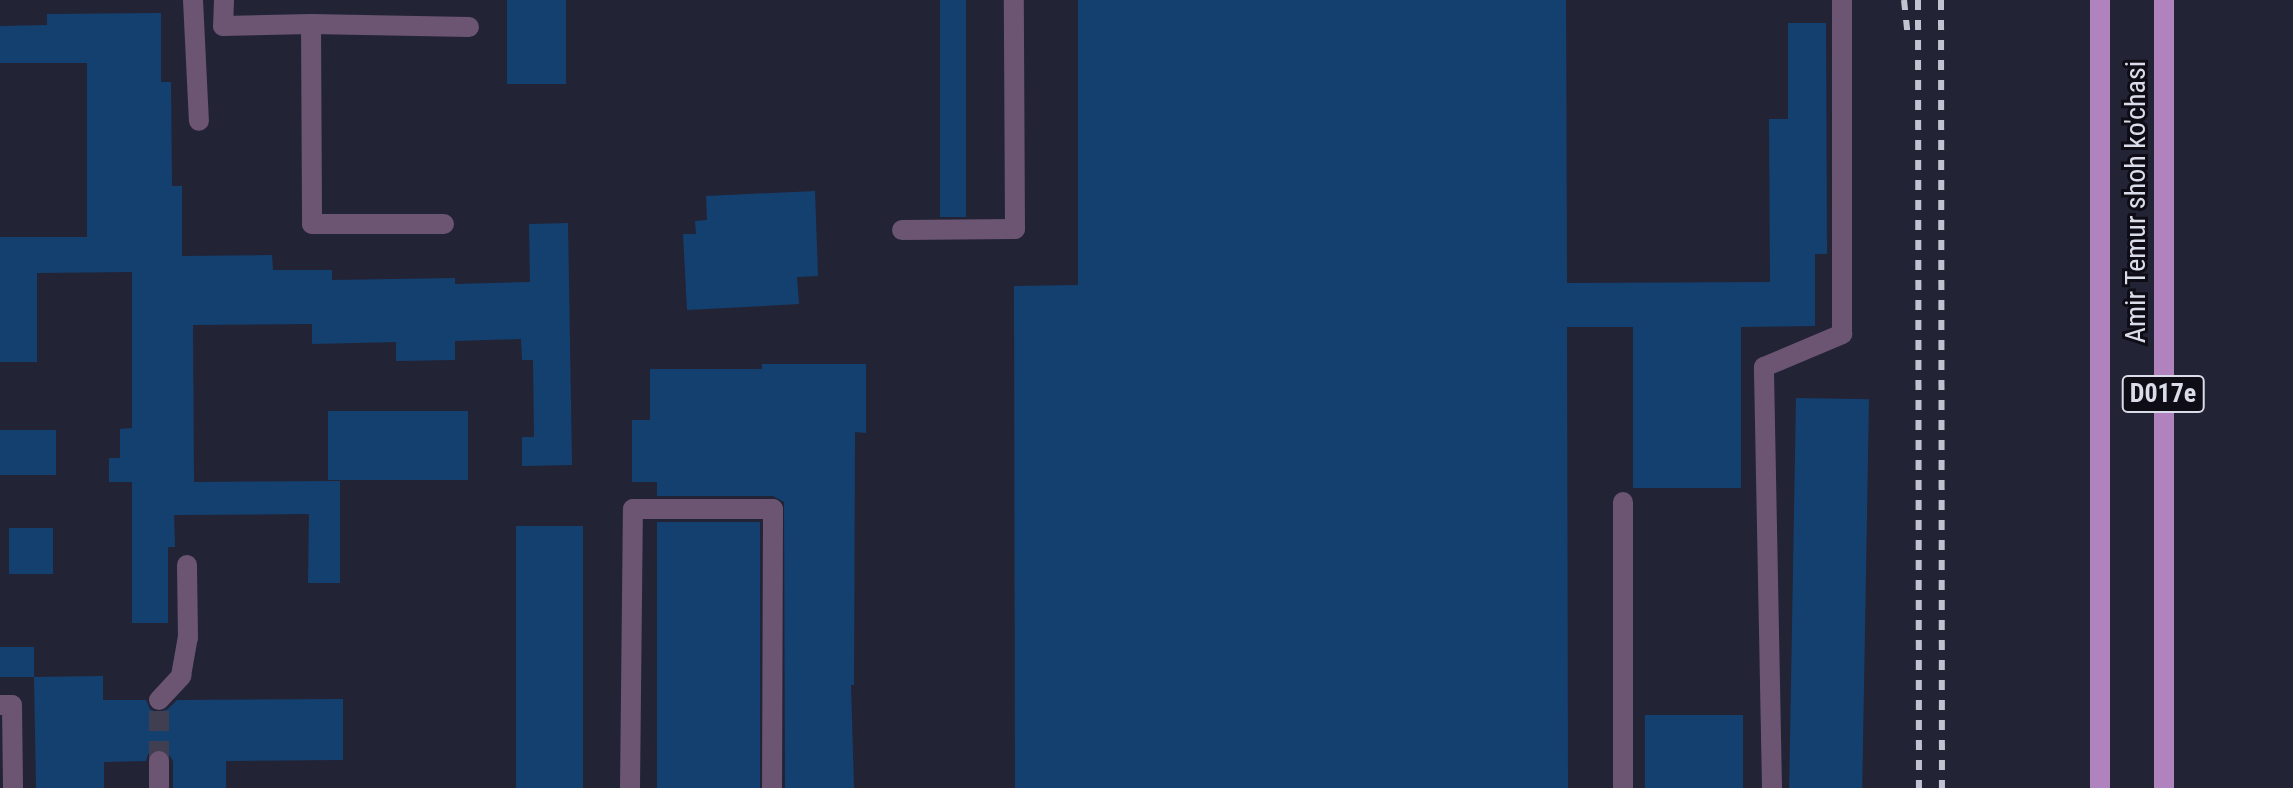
<!DOCTYPE html>
<style>
body{margin:0}
#map{position:relative;width:2293px;height:788px;overflow:hidden;background:#232336;font-family:"Roboto Condensed",sans-serif}
div>[style]{position:absolute}
[style*='--x']{left:calc(var(--x)*1px);top:calc(var(--y)*1px);width:calc(var(--w)*1px);rotate:calc(var(--a)*1deg)}
.building>*{inset:0;background:#14406f;transform-origin:0 0}
.minor-tunnel>*{height:20px;margin-top:-10px;transform-origin:0;background:repeating-linear-gradient(90deg,#3f3f51 0 20px,transparent 0 30px)}
.minor>*{height:20px;margin:-10px;padding:0 10px;transform-origin:10px;border-radius:10px;background:#6b5572}
.major>*{height:20px;margin:-10px;padding:0 10px;transform-origin:10px;border-radius:10px;background:#b083bf}
.rail>*{height:6px;margin-top:-3px;transform-origin:0;background:repeating-linear-gradient(90deg,#c2c3d1 0 10px,transparent 0 20px)}
span{translate:-50% -50%;white-space:nowrap;text-align:center;line-height:1.15;-webkit-text-stroke:6px #0e0d16;paint-order:stroke}
.shield-label span{padding:2px 6px;background:#0e0d16;border:2px solid;border-radius:6px;-webkit-text-stroke-width:0}
.shield-label{font-size:26px;color:#dbdce9;font-weight:700}
.street-label{font-size:28px;color:#dbdce9}
</style>
<div id="map">
<div class="building">
<div style="left:507px;top:0;width:59px;height:84px"></div>
<div style="left:940px;top:0;width:26px;height:217px"></div>
<div style="clip-path:polygon(1078px 0,1566px 0,1567px 283px,1770px 282px,1769px 119px,1788px 119px,1788px 23px,1826px 23px,1827px 254px,1815px 254px,1815px 326px,1741px 327px,1741px 488px,1633px 488px,1633px 327px,1567px 327px,1568px 788px,1015px 788px,1014px 286px,1078px 285px)"></div>
<div style="clip-path:polygon(161px 13px,161px 82px,171px 82px,172px 186px,182px 186px,182px 256px,272px 255px,273px 270px,332px 270px,332px 280px,455px 278px,455px 284px,530px 282px,529px 224px,568px 223px,572px 465px,522px 466px,522px 437px,534px 437px,533px 360px,522px 360px,521px 339px,455px 341px,455px 360px,396px 361px,396px 342px,312px 344px,312px 324px,193px 325px,194px 482px,340px 481px,340px 583px,308px 583px,309px 514px,174px 515px,175px 547px,168px 547px,168px 623px,132px 623px,132px 482px,109px 482px,109px 458px,120px 458px,120px 429px,132px 428px,132px 272px,37px 273px,37px 362px,0 362px,0 237px,87px 237px,87px 63px,0 63px,0 26px,47px 25px,47px 14px)"></div>
<div style="clip-path:polygon(815px 191px,818px 276px,797px 277px,799px 304px,687px 310px,683px 234px,696px 234px,695px 221px,707px 220px,706px 196px)"></div>
<div style="clip-path:polygon(762px 364px,866px 364px,866px 433px,855px 432px,854px 685px,851px 685px,854px 788px,785px 788px,784px 502px,773px 496px,657px 496px,657px 482px,632px 482px,632px 420px,650px 420px,650px 369px,762px 369px)"></div>
<div style="left:1796px;top:398px;width:73px;height:390px;rotate:1deg"></div>
<div style="left:468px;top:411px;width:69px;height:140px;rotate:90deg"></div>
<div style="left:0;top:430px;width:56px;height:45px"></div>
<div style="left:657px;top:522px;width:103px;height:266px"></div>
<div style="left:516px;top:526px;width:67px;height:262px"></div>
<div style="left:53px;top:528px;width:46px;height:44px;rotate:90deg"></div>
<div style="left:0;top:647px;width:34px;height:30px"></div>
<div style="clip-path:polygon(103px 676px,103px 700px,146px 700px,150px 709px,157px 713px,168px 709px,177px 700px,343px 699px,343px 760px,226px 761px,226px 788px,173px 788px,173px 761px,166px 750px,158px 748px,148px 754px,146px 761px,104px 762px,104px 788px,36px 788px,34px 677px)"></div>
<div style="left:1743px;top:715px;width:73px;height:98px;rotate:90deg"></div>
</div>
<div class="minor-tunnel">
<div style="--x:159;--y:761;--w:61;--a:-90"></div>
</div>
<div class="minor">
<div style="--x:193;--y:0;--w:121;--a:87.2"></div>
<div style="--x:224;--y:0;--w:26;--a:92"></div>
<div style="--x:223;--y:26;--w:88;--a:-1.3"></div>
<div style="--x:311;--y:24;--w:200;--a:89.7"></div>
<div style="--x:312;--y:224;--w:132;--a:0"></div>
<div style="--x:311;--y:24;--w:158;--a:1.1"></div>
<div style="--x:902;--y:230;--w:113;--a:-0.5"></div>
<div style="--x:1015;--y:229;--w:229;--a:-90.3"></div>
<div style="--x:1623;--y:502;--w:286;--a:90"></div>
<div style="--x:159;--y:700;--w:33;--a:-47"></div>
<div style="--x:181;--y:676;--w:39;--a:-80"></div>
<div style="--x:188;--y:638;--w:73;--a:-90.8"></div>
<div style="--x:0;--y:705;--w:12;--a:0"></div>
<div style="--x:12;--y:705;--w:82;--a:89.3"></div>
<div style="--x:159;--y:761;--w:27;--a:90"></div>
<div style="--x:630;--y:788;--w:279;--a:-89.4"></div>
<div style="--x:633;--y:509;--w:140;--a:0"></div>
<div style="--x:773;--y:509;--w:279;--a:90.2"></div>
<div style="--x:1772;--y:788;--w:421;--a:-91.1"></div>
<div style="--x:1764;--y:367;--w:85;--a:-22.9"></div>
<div style="--x:1842;--y:334;--w:334;--a:-90"></div>
</div>
<div class="major">
<div style="--x:2100;--y:788;--w:788;--a:-90"></div>
<div style="--x:2164;--y:788;--w:788;--a:-90"></div>
</div>
<div class="rail">
<div style="--x:1904;--y:0;--w:36;--a:84"></div>
<div style="--x:1918;--y:0;--w:788;--a:89.93"></div>
<div style="--x:1941;--y:0;--w:788;--a:89.93"></div>
</div>
<div class="shield-label">
<span style="left:2163px;top:394px">D017e</span>
</div>
<div class="street-label">
<span style="left:2136px;top:202px;rotate:-90deg">Amir Temur shoh ko'chasi</span>
</div>
</div>
